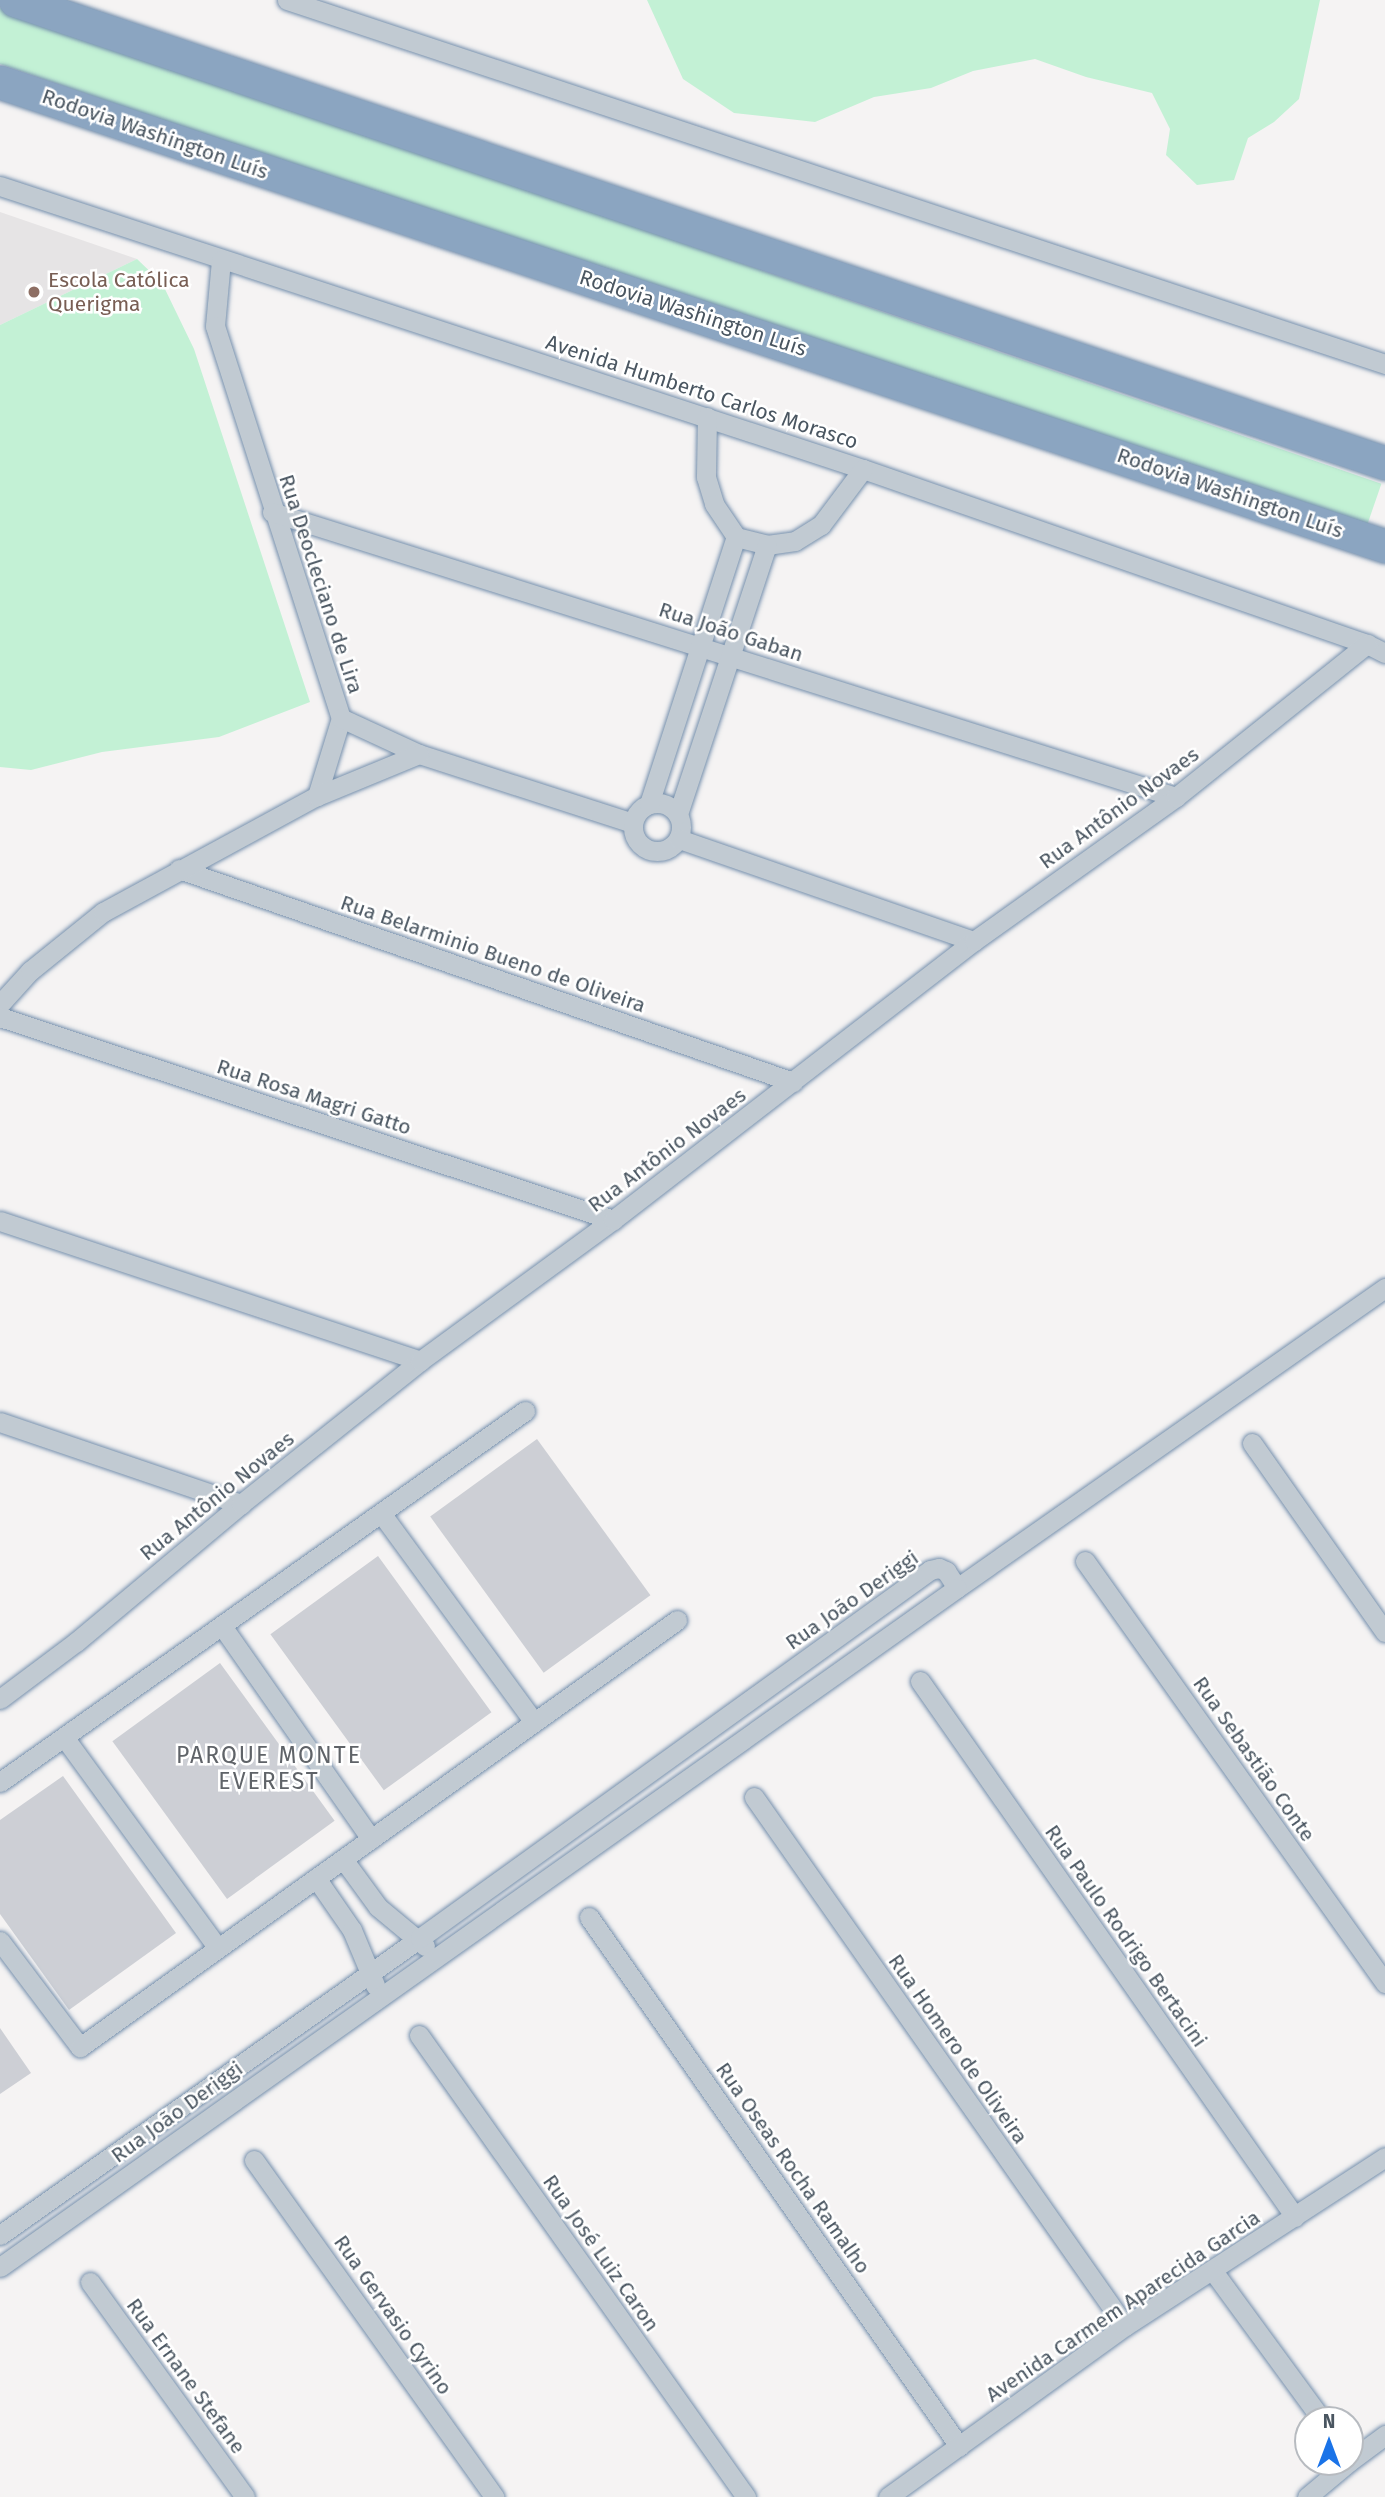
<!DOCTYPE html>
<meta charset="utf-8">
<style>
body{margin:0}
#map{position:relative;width:1385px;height:2497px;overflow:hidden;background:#f5f3f3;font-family:"Fira Sans",sans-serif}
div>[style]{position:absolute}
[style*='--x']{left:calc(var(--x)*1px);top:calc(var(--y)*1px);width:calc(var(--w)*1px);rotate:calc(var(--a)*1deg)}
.education>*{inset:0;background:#e6e4e5}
.green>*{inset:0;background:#c3f1d5;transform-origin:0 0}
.building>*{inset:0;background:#cdcfd5;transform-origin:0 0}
.roads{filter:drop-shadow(0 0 2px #7690ad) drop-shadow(0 0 2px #7690ad)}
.minor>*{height:19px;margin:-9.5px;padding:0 9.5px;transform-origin:9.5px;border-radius:9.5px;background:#c1cad2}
.minor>.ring{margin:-9.5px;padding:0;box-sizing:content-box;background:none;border:19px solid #c1cad2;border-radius:50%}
.motorway>*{height:33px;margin:-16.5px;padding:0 16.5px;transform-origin:16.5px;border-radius:16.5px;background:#8ba5c1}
.dots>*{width:19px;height:19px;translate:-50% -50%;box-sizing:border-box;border:4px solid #fff;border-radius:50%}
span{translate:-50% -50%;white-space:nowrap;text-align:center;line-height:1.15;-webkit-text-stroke:5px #fff;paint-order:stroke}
.street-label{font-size:21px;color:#4a5661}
.education-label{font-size:21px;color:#785e54}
.left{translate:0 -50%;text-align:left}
.neighbourhood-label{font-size:23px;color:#5f6368;letter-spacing:2px}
.north{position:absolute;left:1294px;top:2406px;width:70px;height:70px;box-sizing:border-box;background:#fff;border:2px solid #b7bbc0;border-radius:50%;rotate:0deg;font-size:19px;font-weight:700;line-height:28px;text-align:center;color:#4a5661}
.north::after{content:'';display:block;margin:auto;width:24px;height:32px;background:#1a73e8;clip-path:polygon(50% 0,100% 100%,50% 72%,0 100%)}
</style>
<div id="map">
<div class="education">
<div style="clip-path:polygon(0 212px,137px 259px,0 325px)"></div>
</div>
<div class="green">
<div style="clip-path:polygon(647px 0,1320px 0,1299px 99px,1274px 122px,1248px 138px,1234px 180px,1197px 185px,1166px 155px,1170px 129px,1152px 93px,1086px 77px,1035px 59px,973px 71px,931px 88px,874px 97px,815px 122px,734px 113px,683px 79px)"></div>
<div style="left:0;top:8px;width:1461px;height:53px;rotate:19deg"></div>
<div style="clip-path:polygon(137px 259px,162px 283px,194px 349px,310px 702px,219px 737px,102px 752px,31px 770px,0 767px,0 325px)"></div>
</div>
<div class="building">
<div style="left:537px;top:1439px;width:193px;height:132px;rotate:54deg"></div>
<div style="left:378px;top:1556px;width:193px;height:133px;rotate:54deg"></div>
<div style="left:220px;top:1663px;width:195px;height:133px;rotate:54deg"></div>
<div style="clip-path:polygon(63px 1776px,176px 1933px,69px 2010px,0 1914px,0 1820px)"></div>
<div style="clip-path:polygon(0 2028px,31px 2073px,0 2094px)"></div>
</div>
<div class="roads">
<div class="minor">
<div style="--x:287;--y:0;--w:1157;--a:18.34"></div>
<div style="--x:0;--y:186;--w:908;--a:18.16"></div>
<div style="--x:863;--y:469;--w:534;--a:19.15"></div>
<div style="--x:1367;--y:644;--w:20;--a:27"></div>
<div style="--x:221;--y:260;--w:66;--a:95.2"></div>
<div style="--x:215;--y:326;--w:412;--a:72.2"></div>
<div style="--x:341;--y:718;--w:82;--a:107.1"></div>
<div style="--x:707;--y:417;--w:60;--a:91"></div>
<div style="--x:706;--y:477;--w:28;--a:73"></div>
<div style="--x:714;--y:504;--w:40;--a:56"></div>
<div style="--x:736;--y:537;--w:32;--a:14"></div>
<div style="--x:767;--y:545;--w:28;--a:-8"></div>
<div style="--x:795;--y:541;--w:31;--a:-32"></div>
<div style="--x:821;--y:525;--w:70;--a:-53.1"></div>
<div style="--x:272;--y:512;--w:948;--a:17.5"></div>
<div style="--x:341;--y:718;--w:86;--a:24.8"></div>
<div style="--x:419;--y:754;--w:225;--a:17.9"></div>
<div class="ring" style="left:633px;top:803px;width:29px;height:29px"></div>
<div style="--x:649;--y:804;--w:281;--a:-72"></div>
<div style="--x:678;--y:814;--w:283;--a:-71.7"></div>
<div style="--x:679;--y:839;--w:312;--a:19.1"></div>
<div style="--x:179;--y:869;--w:650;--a:19.13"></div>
<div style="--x:0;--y:1004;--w:45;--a:-47.7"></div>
<div style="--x:30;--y:971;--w:94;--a:-38.9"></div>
<div style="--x:103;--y:912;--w:243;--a:-28.5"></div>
<div style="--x:317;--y:796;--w:110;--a:-22.4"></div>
<div style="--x:0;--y:1017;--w:646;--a:18.32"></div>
<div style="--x:0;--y:1221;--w:443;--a:18.4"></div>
<div style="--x:0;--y:1422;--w:255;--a:18.8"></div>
<div style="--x:1252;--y:1443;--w:231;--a:54.9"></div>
<div style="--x:381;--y:1513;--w:259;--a:53.8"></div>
<div style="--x:1085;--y:1561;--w:518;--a:54.59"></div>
<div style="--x:957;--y:1588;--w:523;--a:-35.03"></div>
<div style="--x:222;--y:1626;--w:260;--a:55"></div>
<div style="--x:920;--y:1681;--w:654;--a:55.02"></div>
<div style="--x:0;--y:1699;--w:95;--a:-36.9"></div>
<div style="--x:76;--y:1642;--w:215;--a:-39.9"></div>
<div style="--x:241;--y:1504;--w:229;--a:-38.6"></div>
<div style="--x:420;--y:1361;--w:239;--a:-36.2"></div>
<div style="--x:613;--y:1220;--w:456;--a:-37.7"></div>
<div style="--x:974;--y:941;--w:248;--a:-35.5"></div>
<div style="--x:1176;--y:797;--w:245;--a:-38.7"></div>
<div style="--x:64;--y:1737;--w:261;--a:53.9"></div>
<div style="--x:0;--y:1782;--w:643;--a:-35.25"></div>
<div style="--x:754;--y:1797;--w:646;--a:54.96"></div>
<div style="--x:343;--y:1859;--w:59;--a:53.9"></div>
<div style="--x:378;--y:1907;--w:61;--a:39.7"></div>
<div style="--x:316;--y:1878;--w:63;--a:55.3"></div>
<div style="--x:352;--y:1930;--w:60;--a:67.3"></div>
<div style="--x:589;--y:1917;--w:646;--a:55.03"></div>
<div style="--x:0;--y:1941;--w:133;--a:53"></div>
<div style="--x:80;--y:2047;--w:734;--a:-35.57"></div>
<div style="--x:419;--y:2035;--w:566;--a:54.71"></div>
<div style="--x:254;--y:2160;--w:414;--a:54.5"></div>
<div style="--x:0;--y:2235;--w:514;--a:-35.27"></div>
<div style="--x:420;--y:1938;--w:629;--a:-35.81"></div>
<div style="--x:930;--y:1570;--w:9;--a:-13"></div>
<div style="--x:939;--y:1568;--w:8;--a:23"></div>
<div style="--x:946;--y:1571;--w:20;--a:57"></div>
<div style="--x:957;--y:1588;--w:1173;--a:144.64"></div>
<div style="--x:1213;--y:2271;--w:185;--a:53.8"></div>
<div style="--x:90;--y:2282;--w:265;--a:54.2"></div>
<div style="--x:1350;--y:2461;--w:44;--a:-36.6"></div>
<div style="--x:888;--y:2497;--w:292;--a:-35.8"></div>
<div style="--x:1125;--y:2326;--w:310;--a:-33"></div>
<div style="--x:1307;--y:2497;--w:55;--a:-39.8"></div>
</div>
<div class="motorway">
<div style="--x:15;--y:0;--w:1446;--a:18.67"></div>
<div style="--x:0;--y:82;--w:1461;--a:18.52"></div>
</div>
</div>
<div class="dots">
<div style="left:34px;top:292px;background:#8d6e63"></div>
</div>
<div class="street-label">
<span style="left:155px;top:134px;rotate:19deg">Rodovia Washington Luís</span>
<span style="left:693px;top:313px;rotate:18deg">Rodovia Washington Luís</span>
<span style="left:702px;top:392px;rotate:18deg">Avenida Humberto Carlos Morasco</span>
<span style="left:1230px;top:493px;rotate:19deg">Rodovia Washington Luís</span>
<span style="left:321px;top:584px;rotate:72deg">Rua Deocleciano de Lira</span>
<span style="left:731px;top:632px;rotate:18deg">Rua João Gaban</span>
<span style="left:1119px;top:808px;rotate:-36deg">Rua Antônio Novaes</span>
<span style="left:493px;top:954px;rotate:19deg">Rua Belarminio Bueno de Oliveira</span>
<span style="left:314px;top:1097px;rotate:18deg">Rua Rosa Magri Gatto</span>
<span style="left:667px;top:1150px;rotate:-37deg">Rua Antônio Novaes</span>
<span style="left:217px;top:1496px;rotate:-39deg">Rua Antônio Novaes</span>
<span style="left:852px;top:1600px;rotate:-35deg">Rua João Deriggi</span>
<span style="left:1254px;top:1759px;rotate:55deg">Rua Sebastião Conte</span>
<span style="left:1126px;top:1936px;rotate:55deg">Rua Paulo Rodrigo Bertacini</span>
<span style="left:958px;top:2049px;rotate:55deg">Rua Homero de Oliveira</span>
<span style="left:177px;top:2112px;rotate:-36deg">Rua João Deriggi</span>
<span style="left:793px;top:2168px;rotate:55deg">Rua Oseas Rocha Ramalho</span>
<span style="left:601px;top:2253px;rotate:55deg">Rua José Luiz Caron</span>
<span style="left:1123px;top:2306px;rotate:-34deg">Avenida Carmem Aparecida Garcia</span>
<span style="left:393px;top:2315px;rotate:55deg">Rua Gervasio Cyrino</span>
<span style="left:186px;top:2376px;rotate:54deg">Rua Ernane Stefane</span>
</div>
<div class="education-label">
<span class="left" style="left:48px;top:292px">Escola Católica<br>Querigma</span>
</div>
<div class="neighbourhood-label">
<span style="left:269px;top:1768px">PARQUE MONTE<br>EVEREST</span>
</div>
<div class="north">N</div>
</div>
